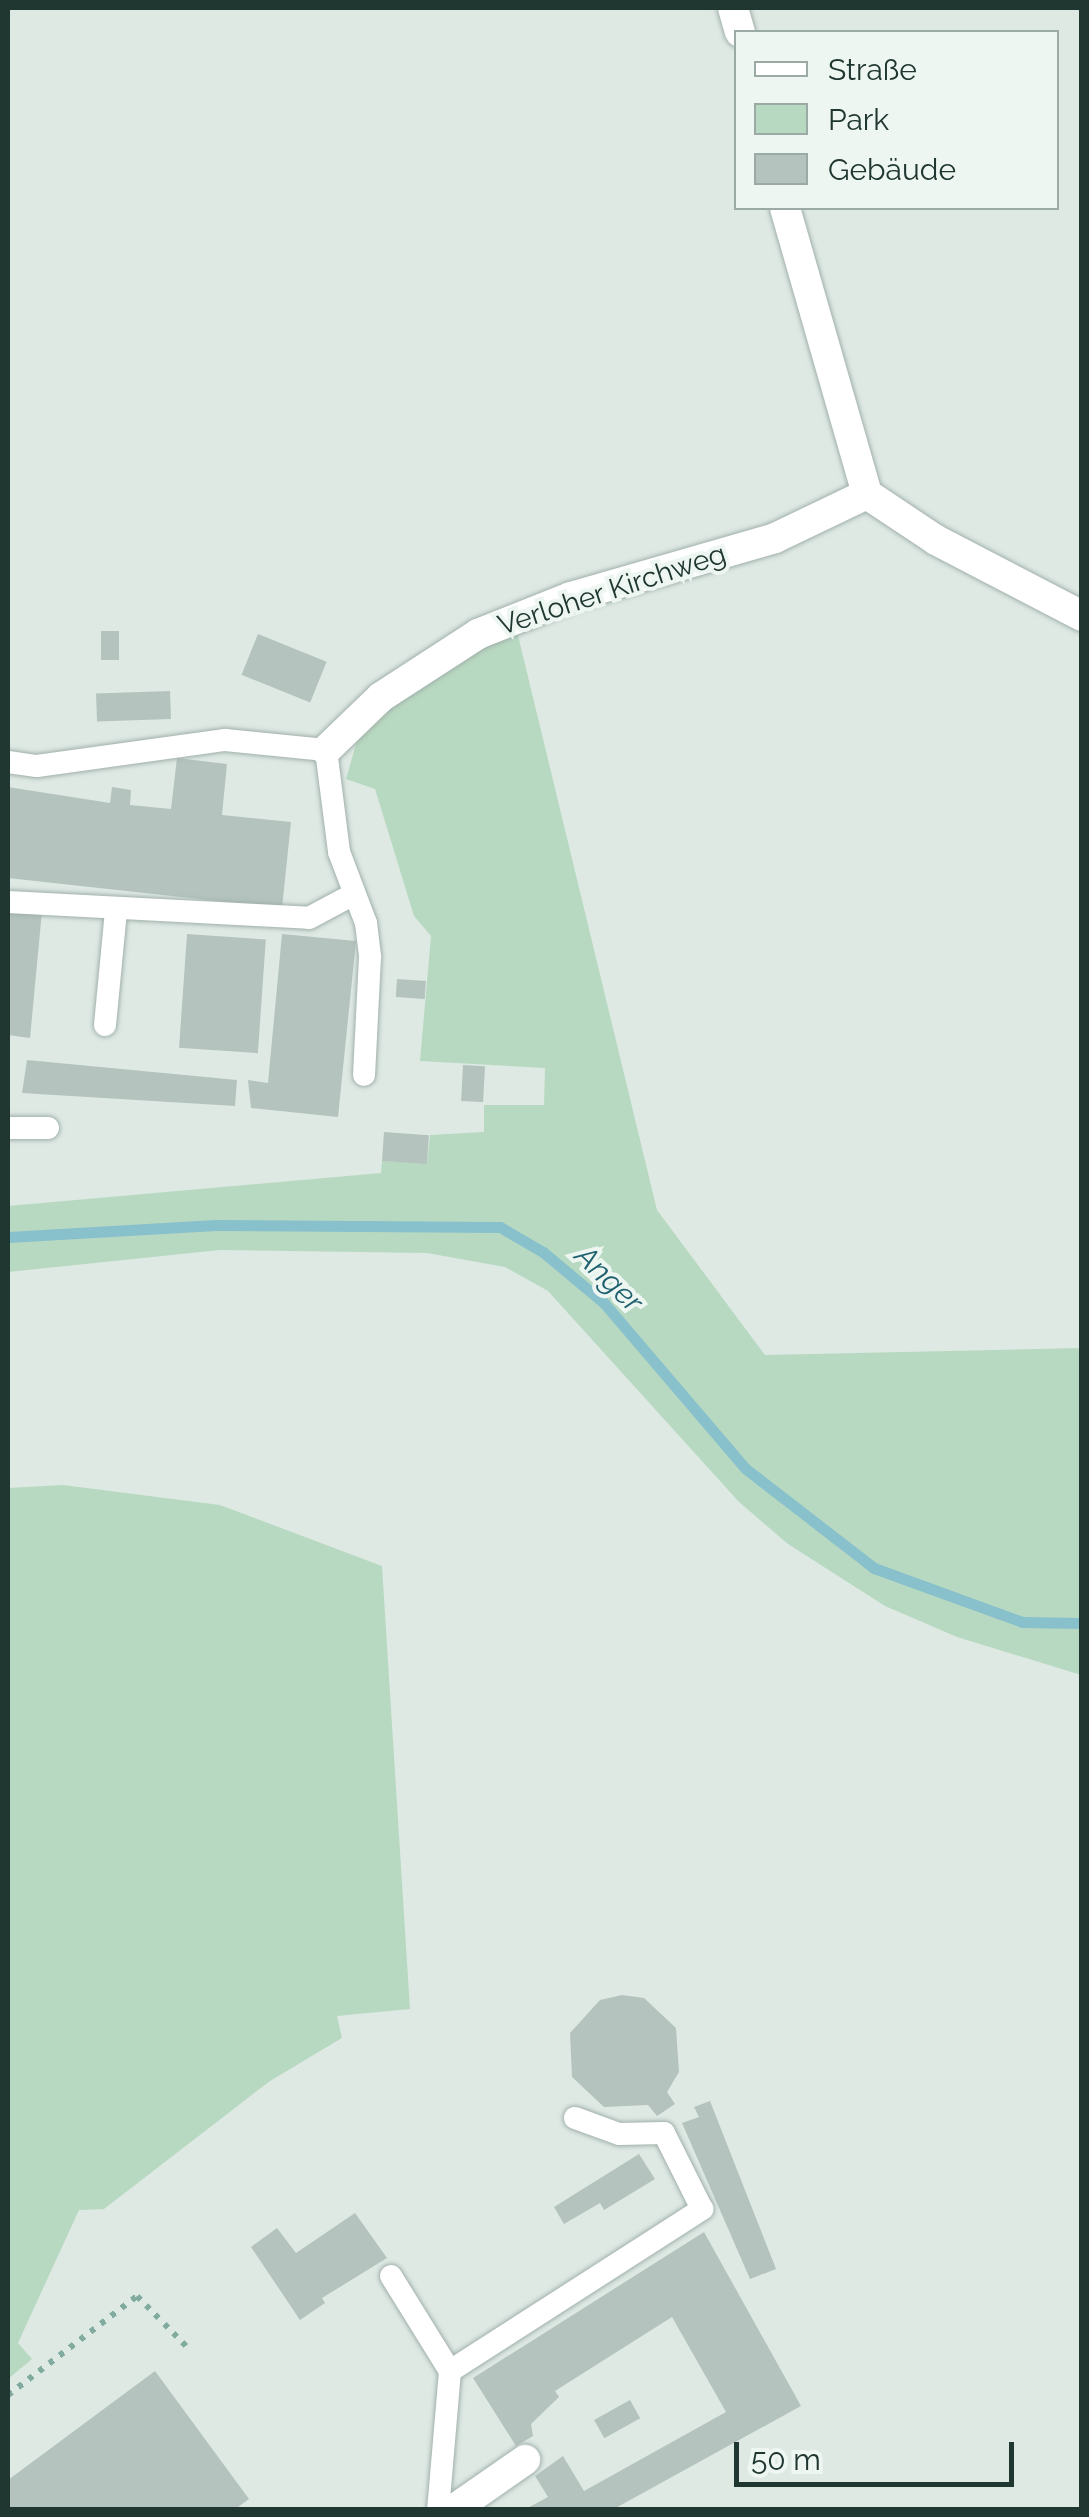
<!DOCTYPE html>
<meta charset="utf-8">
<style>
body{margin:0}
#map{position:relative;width:1089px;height:2517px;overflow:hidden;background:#dee9e4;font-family:Raleway,sans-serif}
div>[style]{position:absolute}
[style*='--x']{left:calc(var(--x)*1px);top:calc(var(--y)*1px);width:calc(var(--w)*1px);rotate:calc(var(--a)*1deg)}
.green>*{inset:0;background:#b8d9c1}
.stream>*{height:11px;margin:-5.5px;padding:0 5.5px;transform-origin:5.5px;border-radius:5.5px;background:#88c0cc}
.building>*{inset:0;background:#b4c3bd;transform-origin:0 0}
.path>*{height:6px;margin-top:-3px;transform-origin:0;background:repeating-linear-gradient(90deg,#80ab9e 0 5px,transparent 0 13px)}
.roads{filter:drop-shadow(0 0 2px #a1b0ab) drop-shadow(0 0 2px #a1b0ab)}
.lane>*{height:22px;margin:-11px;padding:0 11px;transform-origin:11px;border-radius:11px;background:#fff}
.street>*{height:30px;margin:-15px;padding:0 15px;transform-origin:15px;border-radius:15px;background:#fff}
span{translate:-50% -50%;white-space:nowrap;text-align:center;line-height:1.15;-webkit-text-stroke:8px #eef6f2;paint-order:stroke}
.street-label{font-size:28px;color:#203731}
.water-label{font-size:30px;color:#1f606f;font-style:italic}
.frame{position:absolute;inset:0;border:10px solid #203731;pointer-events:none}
.legend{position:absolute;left:734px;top:30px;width:325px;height:180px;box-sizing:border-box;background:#eef6f2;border:2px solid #9caaa5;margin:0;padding:12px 18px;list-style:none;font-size:30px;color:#203731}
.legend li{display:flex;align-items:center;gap:20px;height:50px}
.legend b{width:50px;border:2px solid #9caaa5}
.scale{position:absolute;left:734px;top:2442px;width:280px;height:45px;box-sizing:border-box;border:5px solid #203731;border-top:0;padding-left:12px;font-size:30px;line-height:35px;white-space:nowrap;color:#203731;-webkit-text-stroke:8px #eef6f2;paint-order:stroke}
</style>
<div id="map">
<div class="green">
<div style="clip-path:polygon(515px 623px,657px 1210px,765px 1355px,1081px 1348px,1081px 1675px,957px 1637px,885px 1606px,788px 1544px,739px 1502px,548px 1291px,505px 1267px,427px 1253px,220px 1250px,8px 1272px,8px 1206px,381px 1173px,382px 1161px,427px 1163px,430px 1135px,484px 1132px,484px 1105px,544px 1105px,545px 1068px,420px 1061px,431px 936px,414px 916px,375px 789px,346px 779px,362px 723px)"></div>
<div style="clip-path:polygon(63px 1485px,220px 1505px,382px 1566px,410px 2009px,337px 2016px,342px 2038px,270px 2081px,104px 2209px,79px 2210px,18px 2343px,32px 2359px,8px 2379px,8px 1488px)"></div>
</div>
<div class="stream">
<div style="--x:8;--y:1237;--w:208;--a:-3.3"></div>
<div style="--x:216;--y:1225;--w:284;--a:0.4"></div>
<div style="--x:500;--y:1227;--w:50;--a:30.2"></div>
<div style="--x:543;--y:1252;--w:80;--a:39.9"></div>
<div style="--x:604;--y:1303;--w:218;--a:49.5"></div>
<div style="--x:746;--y:1469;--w:162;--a:37.7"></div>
<div style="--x:874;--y:1568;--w:158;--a:20"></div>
<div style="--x:1022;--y:1622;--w:60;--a:1"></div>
</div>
<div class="building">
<div style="left:101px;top:631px;width:18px;height:29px"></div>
<div style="left:258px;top:634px;width:74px;height:44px;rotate:22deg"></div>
<div style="left:170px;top:691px;width:28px;height:74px;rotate:88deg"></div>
<div style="clip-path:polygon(177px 758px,227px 764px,222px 815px,291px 822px,282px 908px,8px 878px,8px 787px,110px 803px,112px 787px,131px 790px,130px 805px,171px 809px)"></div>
<div style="clip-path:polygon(8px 908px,42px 911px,30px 1038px,8px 1035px)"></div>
<div style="left:187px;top:934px;width:79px;height:114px;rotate:4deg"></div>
<div style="clip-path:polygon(282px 934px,356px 941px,338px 1117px,251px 1108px,248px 1080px,268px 1083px)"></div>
<div style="left:397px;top:979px;width:29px;height:18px;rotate:4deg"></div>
<div style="clip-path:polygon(27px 1060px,237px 1080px,235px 1106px,22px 1093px)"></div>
<div style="left:463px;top:1065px;width:22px;height:36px;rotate:3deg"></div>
<div style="left:384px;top:1132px;width:45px;height:29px;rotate:4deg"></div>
<div style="clip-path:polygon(622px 1995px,644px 1998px,676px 2028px,679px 2072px,667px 2092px,675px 2104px,657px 2116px,648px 2105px,604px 2107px,572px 2077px,570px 2033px,600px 2000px)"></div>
<div style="clip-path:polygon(710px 2101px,776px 2269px,750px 2279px,682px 2123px,699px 2117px,694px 2107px)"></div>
<div style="clip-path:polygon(639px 2154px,655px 2179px,604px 2210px,600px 2203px,564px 2224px,554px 2207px)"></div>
<div style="clip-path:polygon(355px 2213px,387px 2258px,322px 2298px,325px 2303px,300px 2320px,251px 2247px,277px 2228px,296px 2253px)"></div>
<div style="clip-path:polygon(704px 2232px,801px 2406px,612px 2510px,524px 2510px,548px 2497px,535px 2476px,563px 2456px,584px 2491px,726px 2412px,672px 2317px,555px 2391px,559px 2397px,531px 2424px,533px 2436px,516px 2446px,473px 2378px)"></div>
<div style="clip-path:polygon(155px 2371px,249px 2499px,234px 2510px,8px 2510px,8px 2480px)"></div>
<div style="left:630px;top:2400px;width:21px;height:41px;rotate:61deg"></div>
</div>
<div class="path">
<div style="--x:8;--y:2395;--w:163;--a:-37.5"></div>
<div style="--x:137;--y:2296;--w:70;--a:45.6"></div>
</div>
<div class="roads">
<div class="lane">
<div style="--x:8;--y:762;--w:29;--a:8"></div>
<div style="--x:37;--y:766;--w:190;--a:-7.9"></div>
<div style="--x:225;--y:740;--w:101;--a:5.7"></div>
<div style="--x:326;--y:750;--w:103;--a:82.7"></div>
<div style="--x:339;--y:852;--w:76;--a:69.2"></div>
<div style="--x:366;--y:923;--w:34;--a:83"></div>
<div style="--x:370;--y:957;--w:118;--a:92.9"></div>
<div style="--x:8;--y:902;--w:301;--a:3"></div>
<div style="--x:309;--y:918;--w:51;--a:-28.1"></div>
<div style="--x:105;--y:1025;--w:115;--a:-84.5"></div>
<div style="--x:8;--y:1128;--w:40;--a:0"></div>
<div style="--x:391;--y:2276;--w:112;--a:58.2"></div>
<div style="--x:450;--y:2371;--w:140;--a:94.9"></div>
<div style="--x:450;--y:2371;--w:300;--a:-32.7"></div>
<div style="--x:702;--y:2209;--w:85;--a:-116.6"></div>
<div style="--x:664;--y:2133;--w:45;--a:178.7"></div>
<div style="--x:619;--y:2134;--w:47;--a:-160"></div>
</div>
<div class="street">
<div style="--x:733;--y:8;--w:25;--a:74"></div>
<div style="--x:785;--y:208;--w:298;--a:74"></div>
<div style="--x:867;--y:494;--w:83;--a:33.7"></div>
<div style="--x:936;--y:540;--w:165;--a:27.5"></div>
<div style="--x:326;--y:750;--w:76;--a:-43.9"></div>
<div style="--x:381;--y:697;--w:116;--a:-33"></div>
<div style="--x:478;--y:634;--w:100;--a:-21.7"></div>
<div style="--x:571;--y:597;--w:212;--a:-16.1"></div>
<div style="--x:775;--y:538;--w:102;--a:-25.6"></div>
<div style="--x:453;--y:2510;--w:88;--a:-34.8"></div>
</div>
</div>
<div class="street-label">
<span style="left:612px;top:590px;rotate:-18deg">Verloher Kirchweg</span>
</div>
<div class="water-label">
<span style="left:609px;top:1279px;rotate:44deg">Anger</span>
</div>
<div class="frame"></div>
<ul class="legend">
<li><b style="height:12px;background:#fff"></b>Straße</li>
<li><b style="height:28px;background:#b8d9c1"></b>Park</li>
<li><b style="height:28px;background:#b4c3bd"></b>Gebäude</li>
</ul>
<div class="scale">50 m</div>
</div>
